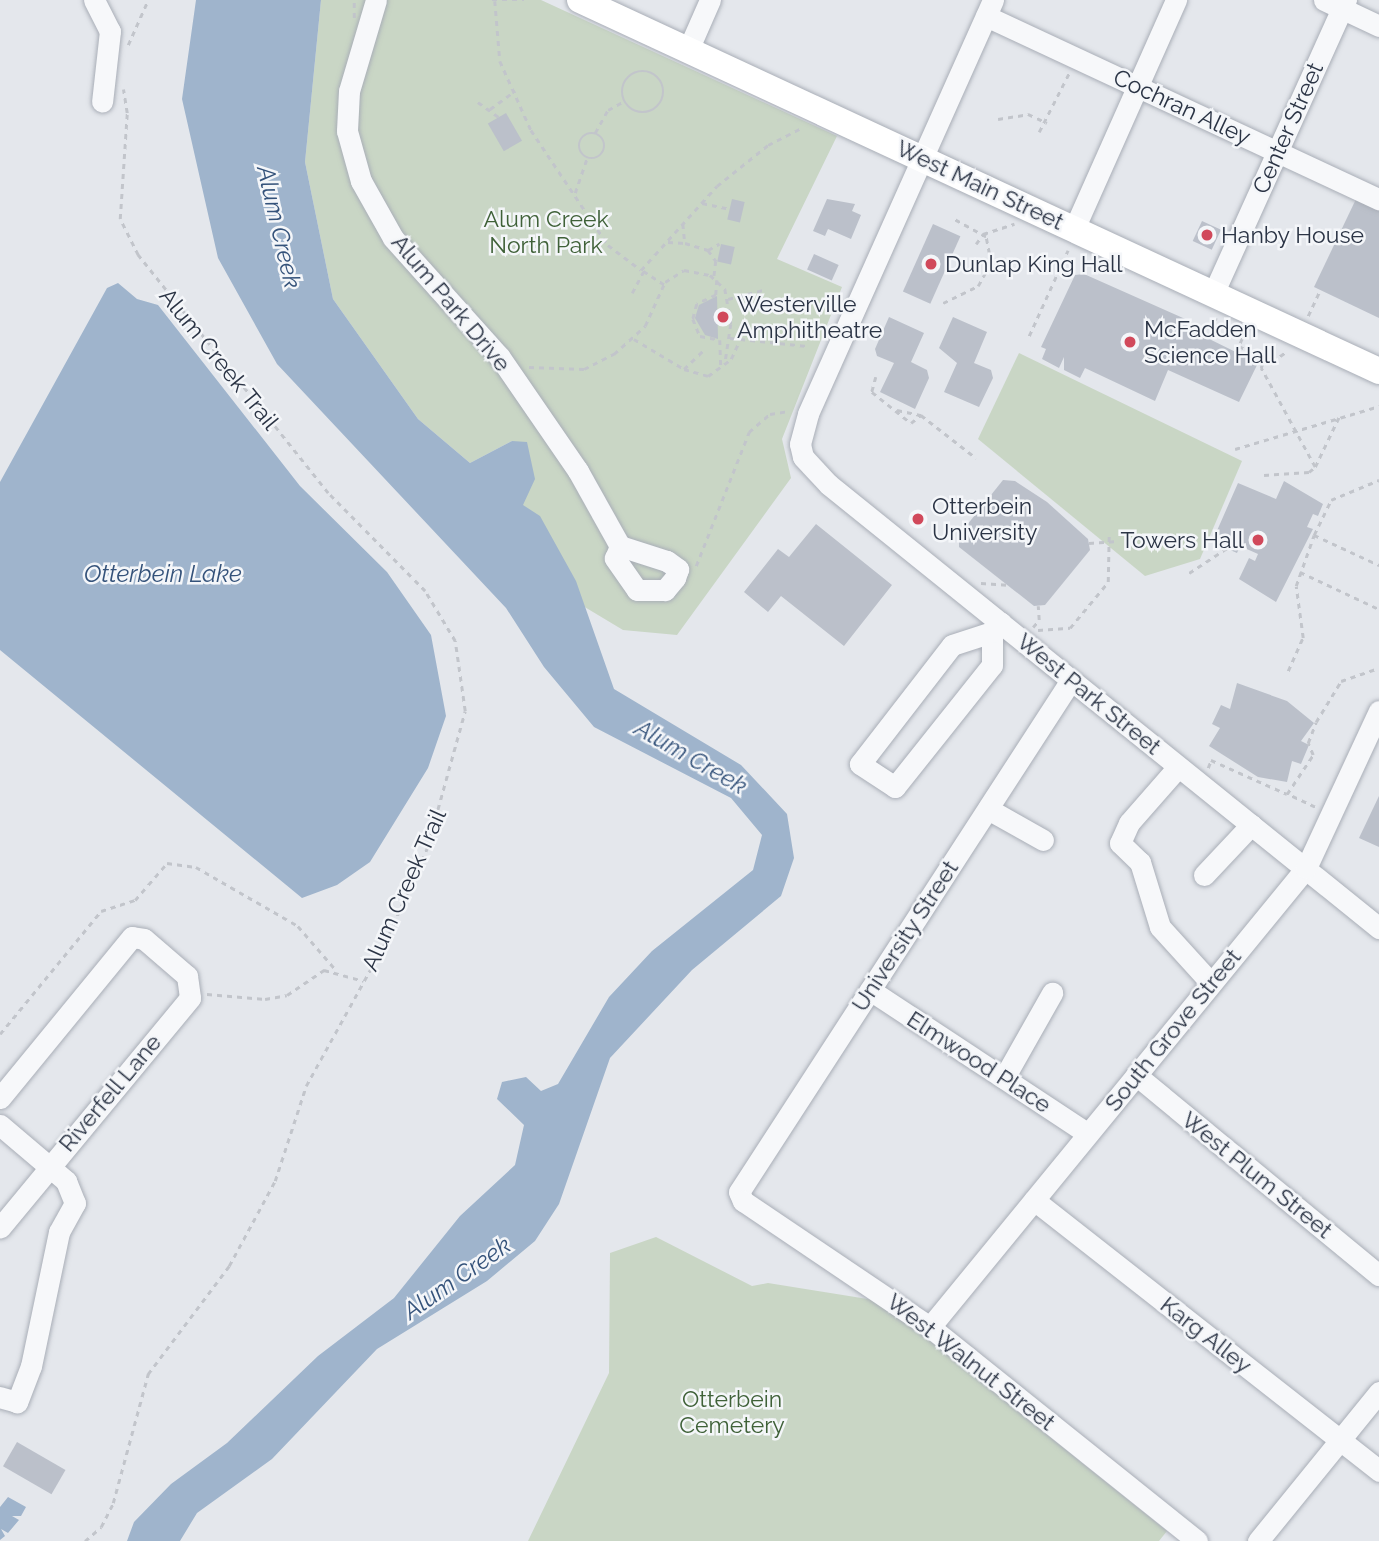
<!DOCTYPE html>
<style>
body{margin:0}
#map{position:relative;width:1379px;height:1541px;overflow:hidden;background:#e4e7ec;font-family:Raleway,sans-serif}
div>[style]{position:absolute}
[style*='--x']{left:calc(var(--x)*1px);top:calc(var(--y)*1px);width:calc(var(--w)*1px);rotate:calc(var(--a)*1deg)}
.green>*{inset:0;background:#c9d6c5}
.water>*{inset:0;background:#9fb4cc}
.building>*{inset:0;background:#bbc0ca;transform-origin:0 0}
.path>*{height:2.5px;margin-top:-1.25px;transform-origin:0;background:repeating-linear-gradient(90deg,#c2c5cb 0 5px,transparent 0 10px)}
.path>.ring{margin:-1.25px;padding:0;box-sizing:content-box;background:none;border:2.5px solid #c2c5cb;border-radius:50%}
.roads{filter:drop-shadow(0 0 2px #a9aeb7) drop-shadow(0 0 2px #a9aeb7)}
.minor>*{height:21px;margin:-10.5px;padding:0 10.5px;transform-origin:10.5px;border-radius:10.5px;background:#f7f8fa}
.major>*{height:26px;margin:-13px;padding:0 13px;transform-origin:13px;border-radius:13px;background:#fff}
.dots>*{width:19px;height:19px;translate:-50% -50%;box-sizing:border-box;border:4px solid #f4f6f9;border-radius:50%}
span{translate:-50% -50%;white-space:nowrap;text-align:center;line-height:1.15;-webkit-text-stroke:5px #f4f6f9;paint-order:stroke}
.street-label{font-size:23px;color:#2b3445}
.park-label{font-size:23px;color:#3f6138}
.poi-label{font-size:23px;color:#2b3445}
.left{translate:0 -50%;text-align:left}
.right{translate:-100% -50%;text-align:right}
.water-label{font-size:24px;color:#34527a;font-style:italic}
</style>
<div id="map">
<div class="green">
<div style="clip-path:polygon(321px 0,541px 0,837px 136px,777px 259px,842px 287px,782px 439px,791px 478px,677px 635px,623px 630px,518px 567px,512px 441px,470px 463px,418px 419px,333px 299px,305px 162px)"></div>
<div style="clip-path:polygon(1019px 353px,1242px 461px,1200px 559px,1145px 576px,978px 439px)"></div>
<div style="clip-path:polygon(656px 1237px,752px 1286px,768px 1283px,880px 1301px,1167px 1531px,1159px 1541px,528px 1541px,609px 1373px,610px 1253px)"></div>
</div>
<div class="water">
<div style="clip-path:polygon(196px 0,321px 0,305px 162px,333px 299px,418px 419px,470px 463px,512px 441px,527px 442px,535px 479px,523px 505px,540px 516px,576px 581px,614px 689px,741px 765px,787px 814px,794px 858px,781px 896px,692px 970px,610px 1058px,559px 1204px,535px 1241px,487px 1281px,377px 1349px,272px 1459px,197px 1513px,180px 1541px,127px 1541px,134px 1522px,171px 1484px,227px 1443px,318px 1356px,394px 1298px,460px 1216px,515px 1165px,524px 1125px,497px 1099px,502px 1082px,526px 1077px,541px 1091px,558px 1084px,609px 997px,652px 951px,753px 870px,762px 835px,731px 798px,594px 727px,544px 667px,506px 608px,277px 364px,218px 258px,182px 99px)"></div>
<div style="clip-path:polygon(118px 283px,137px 299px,158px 305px,300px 486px,387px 572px,431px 635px,446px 716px,428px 768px,370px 862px,337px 885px,302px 898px,0 650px,0 482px,107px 288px)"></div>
<div style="clip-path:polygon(8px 1497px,26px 1507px,21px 1516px,12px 1516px,19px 1520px,8px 1533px,1px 1529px,5px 1536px,0 1540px,0 1507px)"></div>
</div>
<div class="building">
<div style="left:506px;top:113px;width:32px;height:21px;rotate:60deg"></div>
<div style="clip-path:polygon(1357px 197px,1379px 207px,1379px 318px,1314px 287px)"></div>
<div style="left:732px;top:199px;width:13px;height:21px;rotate:13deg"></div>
<div style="clip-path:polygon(827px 199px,855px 204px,852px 211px,861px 215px,851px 239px,828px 229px,825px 236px,813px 231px)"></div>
<div style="left:1202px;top:221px;width:21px;height:22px;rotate:25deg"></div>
<div style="left:933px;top:224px;width:30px;height:74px;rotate:24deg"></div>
<div style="left:721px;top:244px;width:14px;height:18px;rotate:12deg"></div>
<div style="left:814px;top:254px;width:27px;height:17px;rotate:24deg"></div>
<div style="clip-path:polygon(1084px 274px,1192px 322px,1189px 329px,1258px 363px,1239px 402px,1168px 370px,1155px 401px,1085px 368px,1080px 378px,1064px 370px,1064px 357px,1059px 368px,1042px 359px,1046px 349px,1041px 347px,1075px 275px)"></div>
<div style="clip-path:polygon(717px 296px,718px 339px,705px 335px,695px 318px,699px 305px)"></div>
<div style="clip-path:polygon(889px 317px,924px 333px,911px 362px,927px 370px,929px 378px,915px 409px,880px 392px,894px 363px,877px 356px,875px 349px)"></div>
<div style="clip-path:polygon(953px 317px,987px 332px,974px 363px,991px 370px,993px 378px,979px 407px,944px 392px,957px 363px,939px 348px)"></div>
<div style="clip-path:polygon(1003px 480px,1015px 481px,1047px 502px,1088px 539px,1090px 550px,1045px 605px,1034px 606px,959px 547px,959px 535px)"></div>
<div style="clip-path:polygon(1284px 481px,1323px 504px,1318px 516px,1313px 514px,1307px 527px,1313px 529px,1276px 602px,1239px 579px,1249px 558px,1255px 561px,1258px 554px,1240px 546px,1237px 553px,1212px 542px,1238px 483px,1276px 499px)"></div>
<div style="clip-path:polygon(816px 524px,892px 585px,844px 646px,781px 596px,768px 612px,744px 592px,778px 549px,789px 557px)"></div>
<div style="clip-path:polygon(1237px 683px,1287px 701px,1314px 723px,1301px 741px,1309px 745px,1301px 764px,1292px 761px,1287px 782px,1258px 777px,1209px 746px,1220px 728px,1212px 724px,1221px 705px,1230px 709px)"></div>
<div style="clip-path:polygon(1379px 796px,1379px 847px,1359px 838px)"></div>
<div style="left:17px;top:1442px;width:56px;height:28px;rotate:30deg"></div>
</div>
<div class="path">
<div style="--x:492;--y:0;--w:32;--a:0"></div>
<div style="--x:495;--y:1;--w:60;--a:85.2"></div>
<div style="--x:500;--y:61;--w:76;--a:65.8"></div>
<div style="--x:531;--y:130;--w:138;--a:56.2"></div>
<div style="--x:608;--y:245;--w:41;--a:37.1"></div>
<div style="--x:354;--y:18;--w:18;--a:-90"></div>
<div style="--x:128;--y:45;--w:49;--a:-66"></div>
<div class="ring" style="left:622px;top:71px;width:39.5px;height:39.5px"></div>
<div style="--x:478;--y:102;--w:26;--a:36"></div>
<div style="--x:490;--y:109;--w:31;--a:-36"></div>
<div style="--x:998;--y:119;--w:30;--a:-9"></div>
<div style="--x:1028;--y:114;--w:21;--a:25"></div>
<div style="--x:1039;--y:132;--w:66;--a:-63"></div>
<div class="ring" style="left:579px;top:133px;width:23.5px;height:23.5px"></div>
<div style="--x:595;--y:133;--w:26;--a:-61"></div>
<div style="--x:608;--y:110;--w:18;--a:-29"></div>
<div style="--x:575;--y:193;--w:37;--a:-71"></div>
<div style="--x:702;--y:203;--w:29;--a:12"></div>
<div style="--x:683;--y:224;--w:19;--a:84"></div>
<div style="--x:685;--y:243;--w:24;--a:17"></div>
<div style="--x:708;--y:250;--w:13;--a:-29"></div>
<div style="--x:668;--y:242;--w:17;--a:3"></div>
<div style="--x:976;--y:244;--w:12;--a:-55"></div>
<div style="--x:983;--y:234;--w:33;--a:-18"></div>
<div style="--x:708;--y:250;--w:14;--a:54"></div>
<div style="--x:716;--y:261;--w:16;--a:97"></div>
<div style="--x:1059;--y:270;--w:17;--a:25"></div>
<div style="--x:717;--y:280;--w:15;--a:94"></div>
<div style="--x:716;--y:295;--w:21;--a:155"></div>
<div style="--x:697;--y:304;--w:16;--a:105"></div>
<div style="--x:693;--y:319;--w:18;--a:68"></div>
<div style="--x:700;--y:336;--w:20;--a:11"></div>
<div style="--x:720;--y:340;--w:26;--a:88"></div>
<div style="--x:664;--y:285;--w:27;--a:-147"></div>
<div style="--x:641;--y:270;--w:113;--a:-47.9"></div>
<div style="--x:717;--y:186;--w:65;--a:-38.8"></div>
<div style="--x:768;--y:145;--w:39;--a:-27"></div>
<div style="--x:632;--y:293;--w:24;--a:-62"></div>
<div style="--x:728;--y:299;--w:40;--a:-14.4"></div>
<div style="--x:943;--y:303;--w:39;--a:-26"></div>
<div style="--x:978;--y:286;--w:26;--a:-61"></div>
<div style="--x:991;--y:263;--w:26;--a:-101"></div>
<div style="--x:986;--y:237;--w:39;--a:-151"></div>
<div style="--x:1308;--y:316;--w:29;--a:-65"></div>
<div style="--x:1029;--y:336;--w:94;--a:-65.6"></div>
<div style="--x:730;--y:338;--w:77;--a:5.9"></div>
<div style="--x:1207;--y:338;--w:22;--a:-66"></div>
<div style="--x:634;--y:339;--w:58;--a:31"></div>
<div style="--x:684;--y:369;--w:30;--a:-44"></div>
<div style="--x:1239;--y:346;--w:37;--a:26"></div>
<div style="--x:1272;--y:362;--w:19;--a:-36"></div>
<div style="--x:1236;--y:352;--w:22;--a:-66"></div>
<div style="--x:529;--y:367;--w:55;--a:2.1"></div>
<div style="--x:584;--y:369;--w:34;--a:-27"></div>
<div style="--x:614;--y:354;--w:42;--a:-42.1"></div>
<div style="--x:645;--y:326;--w:48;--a:-65.6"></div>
<div style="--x:665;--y:282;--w:22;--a:-32"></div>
<div style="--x:684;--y:270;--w:26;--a:11"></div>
<div style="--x:710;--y:275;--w:21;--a:43"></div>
<div style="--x:725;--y:289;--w:36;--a:80"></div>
<div style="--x:731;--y:324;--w:40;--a:98.5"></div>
<div style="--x:684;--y:369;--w:25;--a:16"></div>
<div style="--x:708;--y:376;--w:29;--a:-36"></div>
<div style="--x:731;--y:359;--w:19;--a:-65"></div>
<div style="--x:876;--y:377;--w:16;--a:105"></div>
<div style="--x:872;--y:392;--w:50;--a:38.5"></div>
<div style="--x:911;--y:423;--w:13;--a:-39"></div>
<div style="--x:921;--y:415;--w:70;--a:38"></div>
<div style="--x:897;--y:410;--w:25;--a:12"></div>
<div style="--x:1235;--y:449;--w:150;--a:-16.6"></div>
<div style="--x:1315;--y:467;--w:55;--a:-64.4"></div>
<div style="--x:1264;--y:475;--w:45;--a:-3.8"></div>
<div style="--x:1309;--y:472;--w:8;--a:-40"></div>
<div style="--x:1315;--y:467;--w:113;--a:-118.6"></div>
<div style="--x:1261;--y:368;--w:9;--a:-72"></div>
<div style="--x:1314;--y:535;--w:72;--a:24.8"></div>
<div style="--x:1089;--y:543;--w:29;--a:-4"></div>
<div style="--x:696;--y:566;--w:144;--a:-68.4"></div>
<div style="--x:749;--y:432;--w:28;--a:-41"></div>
<div style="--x:770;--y:414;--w:20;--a:-9"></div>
<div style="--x:1300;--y:572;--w:87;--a:25.1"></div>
<div style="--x:1189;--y:573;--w:45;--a:-33.3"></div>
<div style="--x:981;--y:583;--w:26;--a:4"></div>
<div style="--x:1033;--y:627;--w:9;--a:-49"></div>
<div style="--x:1039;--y:620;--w:14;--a:-94"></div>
<div style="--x:1038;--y:630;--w:32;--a:-4"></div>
<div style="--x:1070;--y:628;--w:60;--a:-50.4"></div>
<div style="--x:1108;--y:582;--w:48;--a:-88.8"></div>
<div style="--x:1288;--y:671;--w:36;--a:-66"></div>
<div style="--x:1303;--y:638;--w:52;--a:-97.7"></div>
<div style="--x:1296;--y:586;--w:54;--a:-70.6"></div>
<div style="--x:1314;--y:535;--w:39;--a:-64"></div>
<div style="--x:1331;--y:500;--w:52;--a:-22.6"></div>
<div style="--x:1208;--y:768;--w:9;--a:-69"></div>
<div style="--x:1211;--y:760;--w:83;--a:24.1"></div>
<div style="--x:1315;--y:807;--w:31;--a:-155"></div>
<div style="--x:1287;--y:794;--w:47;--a:-56.3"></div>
<div style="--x:1313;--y:755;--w:13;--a:-113"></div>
<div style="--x:1308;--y:743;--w:22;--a:-69"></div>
<div style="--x:1316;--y:722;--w:48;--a:-58.6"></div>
<div style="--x:1341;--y:681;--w:40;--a:-18.9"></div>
<div style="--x:207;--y:994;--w:58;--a:4.9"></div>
<div style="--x:265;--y:999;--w:22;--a:-10"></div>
<div style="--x:287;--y:995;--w:45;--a:-34"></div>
<div style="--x:324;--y:970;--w:41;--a:15.4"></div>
<div style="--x:0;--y:1034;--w:159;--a:-50.6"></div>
<div style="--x:101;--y:911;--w:36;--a:-18"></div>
<div style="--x:135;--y:900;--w:49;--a:-49.1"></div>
<div style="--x:167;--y:863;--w:29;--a:8"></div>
<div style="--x:196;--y:867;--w:118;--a:30"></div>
<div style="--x:298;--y:926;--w:58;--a:49.2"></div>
<div style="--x:85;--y:1541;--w:21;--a:-41"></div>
<div style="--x:101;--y:1527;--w:27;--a:-63"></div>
<div style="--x:113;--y:1503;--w:134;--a:-74.8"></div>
<div style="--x:148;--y:1374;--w:135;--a:-53.1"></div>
<div style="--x:229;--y:1266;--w:97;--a:-61.6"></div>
<div style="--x:275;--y:1181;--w:100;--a:-71.9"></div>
<div style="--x:306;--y:1086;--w:163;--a:-61.1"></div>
<div style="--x:385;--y:943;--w:104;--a:-66.1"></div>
<div style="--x:427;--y:848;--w:142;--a:-74.5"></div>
<div style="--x:465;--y:711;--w:71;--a:-98.1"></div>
<div style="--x:455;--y:641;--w:58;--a:-121"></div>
<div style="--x:425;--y:591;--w:138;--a:-134.7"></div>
<div style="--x:328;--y:493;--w:305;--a:-128.6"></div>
<div style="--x:138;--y:255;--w:40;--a:-116.6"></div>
<div style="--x:120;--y:219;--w:106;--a:-86.2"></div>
<div style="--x:127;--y:113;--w:24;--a:-99"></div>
</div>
<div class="roads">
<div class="minor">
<div style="--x:94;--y:0;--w:35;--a:63"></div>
<div style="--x:110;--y:31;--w:71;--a:96.4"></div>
<div style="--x:376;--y:0;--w:95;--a:106.5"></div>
<div style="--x:349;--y:91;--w:40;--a:92.9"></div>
<div style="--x:347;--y:131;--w:52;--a:74.4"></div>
<div style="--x:361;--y:181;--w:65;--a:60.7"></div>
<div style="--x:393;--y:238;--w:159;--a:48.1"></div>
<div style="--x:499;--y:356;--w:140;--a:55.5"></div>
<div style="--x:578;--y:471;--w:86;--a:60.8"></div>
<div style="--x:620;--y:546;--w:49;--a:17.7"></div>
<div style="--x:667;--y:561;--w:14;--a:36"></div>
<div style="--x:678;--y:569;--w:9;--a:108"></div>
<div style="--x:675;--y:578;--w:16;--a:130"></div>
<div style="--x:665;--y:590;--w:28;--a:180"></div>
<div style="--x:637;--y:590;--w:39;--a:-125"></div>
<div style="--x:615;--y:558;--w:13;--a:-67"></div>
<div style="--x:993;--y:0;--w:453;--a:114.1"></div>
<div style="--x:808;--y:414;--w:31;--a:105"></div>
<div style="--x:800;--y:444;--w:13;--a:77"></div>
<div style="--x:803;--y:457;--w:37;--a:47"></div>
<div style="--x:828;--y:484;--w:708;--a:38.86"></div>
<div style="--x:1324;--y:0;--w:61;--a:25.3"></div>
<div style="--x:986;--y:16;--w:434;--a:25"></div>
<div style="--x:688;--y:50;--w:55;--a:-66.3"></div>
<div style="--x:1074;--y:229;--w:251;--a:-66"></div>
<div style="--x:1213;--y:294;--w:323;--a:-65.7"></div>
<div style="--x:992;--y:632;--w:33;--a:90"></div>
<div style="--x:992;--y:665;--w:156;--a:128.5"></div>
<div style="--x:895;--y:787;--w:42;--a:-146.7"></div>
<div style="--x:860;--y:764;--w:150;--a:-52.3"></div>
<div style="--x:952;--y:645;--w:42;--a:-18"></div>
<div style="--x:992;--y:632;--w:13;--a:-45"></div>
<div style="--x:1071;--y:680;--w:610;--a:122.96"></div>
<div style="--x:739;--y:1192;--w:10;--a:66"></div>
<div style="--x:743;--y:1201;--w:225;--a:34"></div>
<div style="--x:930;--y:1327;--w:342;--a:38.7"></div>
<div style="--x:1178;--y:767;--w:74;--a:131.2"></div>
<div style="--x:1129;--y:823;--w:22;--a:114"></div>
<div style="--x:1120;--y:843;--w:28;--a:44"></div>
<div style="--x:1140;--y:862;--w:68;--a:72.9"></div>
<div style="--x:1160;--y:927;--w:76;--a:47.7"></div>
<div style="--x:988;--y:809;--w:63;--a:29.4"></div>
<div style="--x:1204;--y:875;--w:69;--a:-46.8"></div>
<div style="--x:870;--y:990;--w:261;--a:33.4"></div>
<div style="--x:1136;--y:1075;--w:315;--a:39.5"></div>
<div style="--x:1004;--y:1078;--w:98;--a:-60.5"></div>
<div style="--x:0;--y:1098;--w:208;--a:-50.7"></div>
<div style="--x:132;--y:937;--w:12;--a:9"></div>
<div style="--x:144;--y:939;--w:57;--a:40.7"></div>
<div style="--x:187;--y:976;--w:22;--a:82"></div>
<div style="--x:190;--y:998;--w:298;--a:129.6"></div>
<div style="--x:0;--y:1125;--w:87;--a:40.3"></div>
<div style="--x:66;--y:1181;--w:24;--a:68"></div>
<div style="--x:75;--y:1203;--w:33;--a:119"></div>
<div style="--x:59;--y:1232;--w:137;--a:101.8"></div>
<div style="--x:31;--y:1366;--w:39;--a:111"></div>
<div style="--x:17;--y:1402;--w:18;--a:-164"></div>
<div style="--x:1034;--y:1200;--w:439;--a:38.1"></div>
<div style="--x:930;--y:1327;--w:593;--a:-50.68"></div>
<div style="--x:1306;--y:868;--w:173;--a:-65.1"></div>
<div style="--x:1258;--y:1541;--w:192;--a:-50.9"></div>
</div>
<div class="major">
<div style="--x:580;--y:0;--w:881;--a:24.91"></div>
</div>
</div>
<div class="dots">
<div style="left:1207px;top:235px;background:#d1495b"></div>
<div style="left:931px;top:264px;background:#d1495b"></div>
<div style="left:723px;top:317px;background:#d1495b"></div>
<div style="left:1130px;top:342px;background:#d1495b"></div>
<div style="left:918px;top:519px;background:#d1495b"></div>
<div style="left:1258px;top:540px;background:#d1495b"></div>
</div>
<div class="street-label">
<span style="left:1182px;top:107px;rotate:25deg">Cochran Alley</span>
<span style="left:1288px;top:128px;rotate:-66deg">Center Street</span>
<span style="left:980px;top:185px;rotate:25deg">West Main Street</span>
<span style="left:451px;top:303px;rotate:50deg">Alum Park Drive</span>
<span style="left:219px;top:359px;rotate:51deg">Alum Creek Trail</span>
<span style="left:1089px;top:694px;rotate:39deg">West Park Street</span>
<span style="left:404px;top:890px;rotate:-66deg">Alum Creek Trail</span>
<span style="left:905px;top:936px;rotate:-57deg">University Street</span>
<span style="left:1173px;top:1030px;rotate:-51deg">South Grove Street</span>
<span style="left:979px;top:1062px;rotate:33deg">Elmwood Place</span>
<span style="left:110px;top:1093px;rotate:-50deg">Riverfell Lane</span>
<span style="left:1257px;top:1175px;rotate:39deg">West Plum Street</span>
<span style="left:1206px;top:1335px;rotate:38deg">Karg Alley</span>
<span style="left:971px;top:1362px;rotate:38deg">West Walnut Street</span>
</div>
<div class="park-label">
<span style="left:546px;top:232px">Alum Creek<br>North Park</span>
<span style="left:732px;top:1412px">Otterbein<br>Cemetery</span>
</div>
<div class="poi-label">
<span class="left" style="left:1221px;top:235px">Hanby House</span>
<span class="left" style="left:945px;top:264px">Dunlap King Hall</span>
<span class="left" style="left:737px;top:317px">Westerville<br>Amphitheatre</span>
<span class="left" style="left:1144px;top:342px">McFadden<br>Science Hall</span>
<span class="left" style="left:932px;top:519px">Otterbein<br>University</span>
<span class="right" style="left:1244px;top:540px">Towers Hall</span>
</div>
<div class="water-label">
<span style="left:279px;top:227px;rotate:77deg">Alum Creek</span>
<span style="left:163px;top:574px">Otterbein Lake</span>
<span style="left:691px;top:757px;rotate:30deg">Alum Creek</span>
<span style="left:457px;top:1278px;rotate:-35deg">Alum Creek</span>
</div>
</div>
